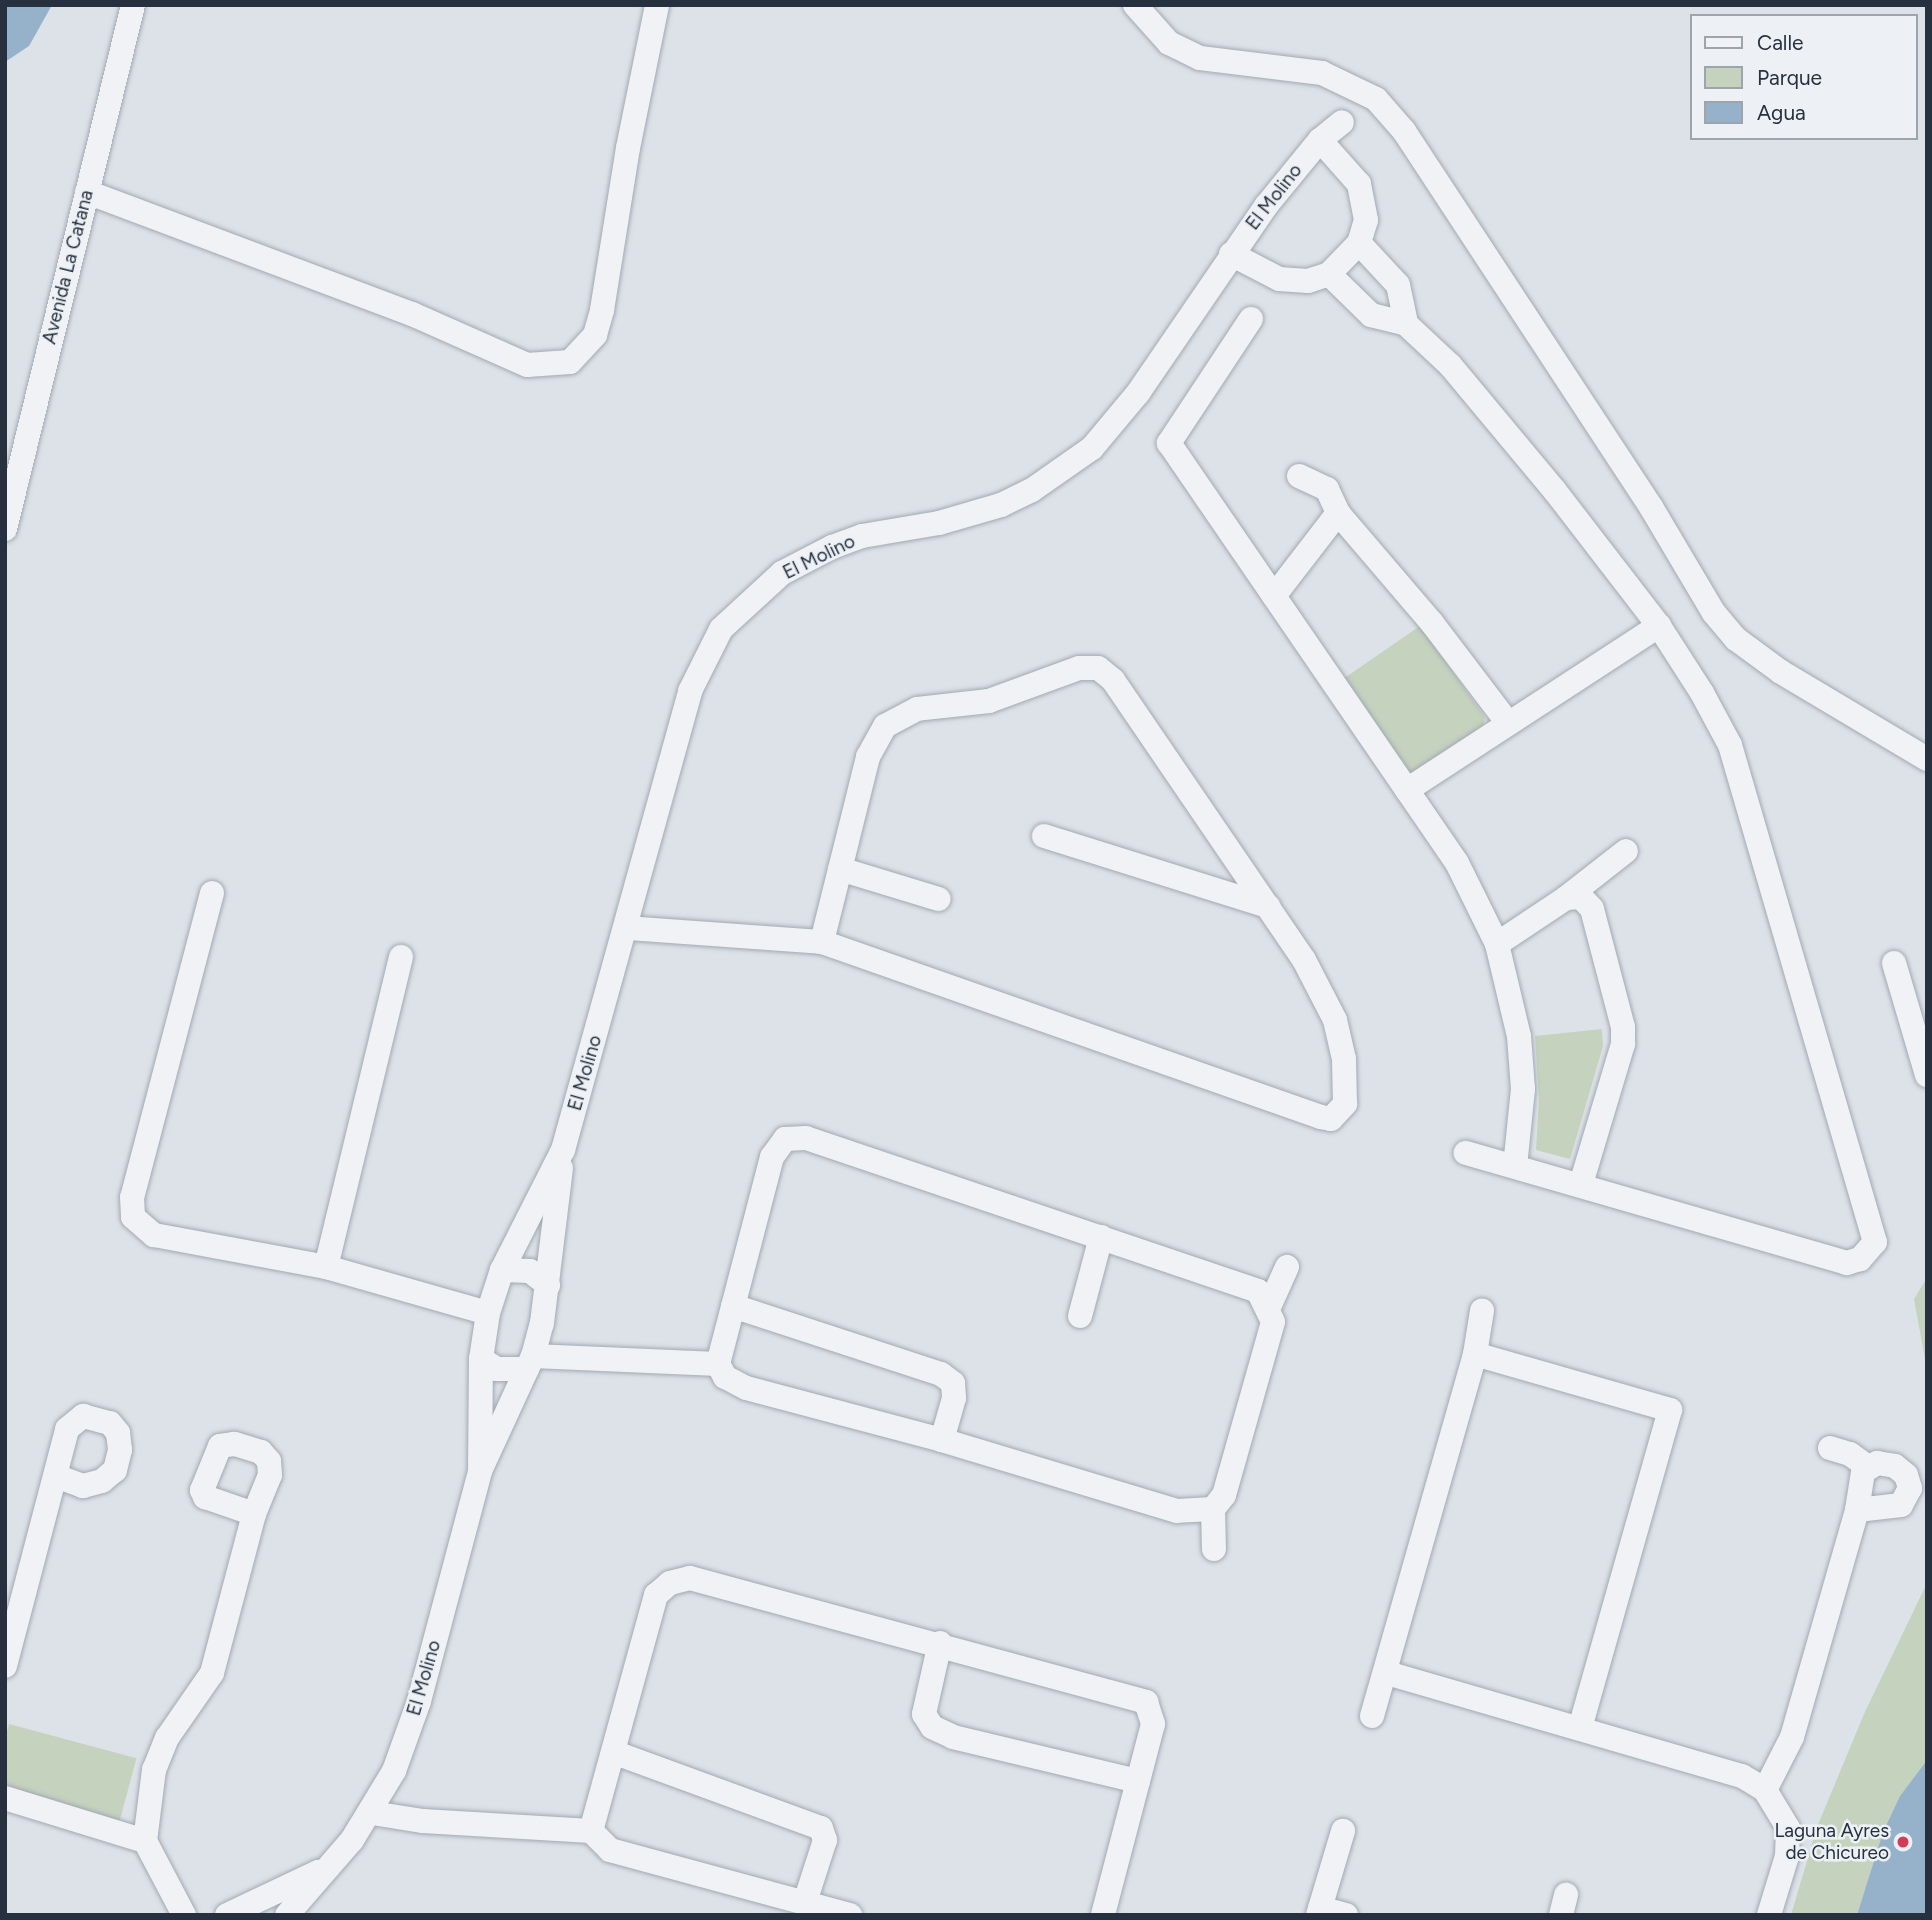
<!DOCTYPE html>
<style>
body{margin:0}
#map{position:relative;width:1932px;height:1920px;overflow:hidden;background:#dde2e8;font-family:Figtree,sans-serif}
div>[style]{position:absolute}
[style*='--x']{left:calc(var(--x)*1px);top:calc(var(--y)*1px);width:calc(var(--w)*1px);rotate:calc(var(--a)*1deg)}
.green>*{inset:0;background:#c4d2be;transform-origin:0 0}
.water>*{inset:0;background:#96b1ca}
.roads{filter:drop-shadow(0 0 2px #a2a9b2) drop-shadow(0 0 2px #a2a9b2)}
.minor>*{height:24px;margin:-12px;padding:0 12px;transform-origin:12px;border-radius:12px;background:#f0f2f6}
.dots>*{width:19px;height:19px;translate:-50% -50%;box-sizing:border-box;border:4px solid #edf1f5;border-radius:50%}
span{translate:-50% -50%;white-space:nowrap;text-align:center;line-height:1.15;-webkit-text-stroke:5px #edf1f5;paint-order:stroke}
.street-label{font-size:19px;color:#26303f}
.poi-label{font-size:19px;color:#26303f}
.right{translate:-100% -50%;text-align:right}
.frame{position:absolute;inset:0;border:7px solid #26303f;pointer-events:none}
.legend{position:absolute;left:1690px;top:14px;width:228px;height:126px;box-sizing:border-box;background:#edf1f5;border:2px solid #9da4ac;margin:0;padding:9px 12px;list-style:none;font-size:21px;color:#26303f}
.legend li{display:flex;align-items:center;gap:14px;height:35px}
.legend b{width:35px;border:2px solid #9da4ac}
</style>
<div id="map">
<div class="green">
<div style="clip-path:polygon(1420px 626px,1485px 717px,1483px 727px,1412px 777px,1343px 679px)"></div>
<div style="clip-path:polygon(1602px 1029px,1603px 1046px,1570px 1159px,1536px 1150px,1539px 1099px,1535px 1036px)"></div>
<div style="clip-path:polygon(1927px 1278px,1927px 1370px,1914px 1299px)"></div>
<div style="clip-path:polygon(1927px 1583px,1927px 1760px,1900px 1796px,1883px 1832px,1857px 1915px,1791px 1915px,1817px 1827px,1864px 1714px)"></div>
<div style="left:9px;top:1724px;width:132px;height:68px;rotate:15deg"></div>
</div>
<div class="water">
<div style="clip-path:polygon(5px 5px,52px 5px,29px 46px,5px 62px)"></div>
<div style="clip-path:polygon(1927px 1760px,1927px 1915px,1857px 1915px,1883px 1832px,1900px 1796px)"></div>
</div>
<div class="roads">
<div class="minor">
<div style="--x:1135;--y:5;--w:51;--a:48.2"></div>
<div style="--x:1169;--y:43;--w:34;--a:26"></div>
<div style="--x:1200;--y:58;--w:123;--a:7"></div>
<div style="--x:1322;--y:73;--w:60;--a:25.7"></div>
<div style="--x:1376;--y:99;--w:43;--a:48.8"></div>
<div style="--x:1404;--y:131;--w:450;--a:56.7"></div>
<div style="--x:1651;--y:507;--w:123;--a:59.3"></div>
<div style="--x:1714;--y:613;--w:34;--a:50"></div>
<div style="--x:1736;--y:639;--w:56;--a:36.3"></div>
<div style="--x:1781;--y:672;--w:170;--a:30.8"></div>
<div style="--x:87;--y:192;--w:347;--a:20.6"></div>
<div style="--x:412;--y:314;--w:126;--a:23.9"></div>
<div style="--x:527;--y:365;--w:43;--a:-4"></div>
<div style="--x:570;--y:362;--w:37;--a:-47"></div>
<div style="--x:595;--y:335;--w:26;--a:-74"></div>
<div style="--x:602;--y:310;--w:164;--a:-80.9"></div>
<div style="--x:628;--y:148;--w:146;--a:-78.5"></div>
<div style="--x:1359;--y:243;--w:57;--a:47.1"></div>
<div style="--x:1398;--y:285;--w:40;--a:78"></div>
<div style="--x:1231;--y:254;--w:54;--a:27.5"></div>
<div style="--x:1279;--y:279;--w:29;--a:4"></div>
<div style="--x:1308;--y:281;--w:22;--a:-18"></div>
<div style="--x:1329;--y:274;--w:43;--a:-45.9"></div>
<div style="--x:1359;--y:243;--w:24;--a:-73"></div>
<div style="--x:1366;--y:220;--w:37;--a:-101"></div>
<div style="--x:1359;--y:184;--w:59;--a:-131.6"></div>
<div style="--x:1329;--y:274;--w:59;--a:44.3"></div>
<div style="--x:1371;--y:315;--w:36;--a:14"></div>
<div style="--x:1406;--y:324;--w:60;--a:43"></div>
<div style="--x:1450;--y:365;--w:164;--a:50.2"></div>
<div style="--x:1555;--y:491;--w:170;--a:52.4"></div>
<div style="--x:1659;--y:626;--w:80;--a:57.3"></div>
<div style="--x:1702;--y:693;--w:59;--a:61.7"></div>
<div style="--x:1730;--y:745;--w:518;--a:73.74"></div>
<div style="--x:1875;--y:1242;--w:23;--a:131"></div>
<div style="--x:1860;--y:1259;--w:14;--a:163"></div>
<div style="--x:1847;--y:1263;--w:397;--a:-163.9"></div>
<div style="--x:1251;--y:319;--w:149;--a:123.5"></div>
<div style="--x:1169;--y:443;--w:509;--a:55.56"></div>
<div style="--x:1457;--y:863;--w:90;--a:63.7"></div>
<div style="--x:1497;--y:944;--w:95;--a:76.6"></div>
<div style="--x:1519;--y:1036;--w:53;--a:85.7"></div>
<div style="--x:1523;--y:1089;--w:77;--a:95.9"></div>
<div style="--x:1299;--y:476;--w:31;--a:25"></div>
<div style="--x:1327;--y:489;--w:26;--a:65"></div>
<div style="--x:5;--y:529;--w:539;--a:-76.27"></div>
<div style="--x:1274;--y:596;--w:105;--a:-52.4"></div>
<div style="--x:1338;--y:513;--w:145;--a:49.5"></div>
<div style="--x:1432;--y:623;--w:126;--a:52.8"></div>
<div style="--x:1407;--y:790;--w:301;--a:-33.1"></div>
<div style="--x:1044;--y:836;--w:235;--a:17.4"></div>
<div style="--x:840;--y:869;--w:103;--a:16.9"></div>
<div style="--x:212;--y:893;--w:314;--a:104.7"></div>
<div style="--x:132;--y:1197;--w:20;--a:87"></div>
<div style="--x:133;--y:1217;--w:28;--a:41"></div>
<div style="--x:154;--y:1235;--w:175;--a:10.5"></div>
<div style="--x:326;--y:1267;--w:168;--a:15.9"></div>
<div style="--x:1566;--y:898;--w:76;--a:-38.1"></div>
<div style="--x:627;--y:928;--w:196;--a:4.1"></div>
<div style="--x:822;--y:942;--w:529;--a:19.33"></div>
<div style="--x:1321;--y:1117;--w:10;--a:11"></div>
<div style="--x:1331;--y:1119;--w:21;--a:-47"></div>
<div style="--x:1345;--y:1104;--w:45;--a:-91.3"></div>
<div style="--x:1344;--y:1059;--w:40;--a:-103"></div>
<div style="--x:1335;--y:1020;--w:68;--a:-117.3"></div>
<div style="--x:1304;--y:960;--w:339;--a:-124.3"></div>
<div style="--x:1113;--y:680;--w:19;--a:-141"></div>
<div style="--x:1098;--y:668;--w:19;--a:180"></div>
<div style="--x:1079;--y:668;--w:96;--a:159.9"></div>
<div style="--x:989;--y:701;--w:72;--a:173.7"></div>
<div style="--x:917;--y:709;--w:36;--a:152"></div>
<div style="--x:885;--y:726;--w:35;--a:119"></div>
<div style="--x:868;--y:757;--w:191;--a:104"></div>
<div style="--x:1497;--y:944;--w:83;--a:-33.7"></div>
<div style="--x:1566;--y:898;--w:15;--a:-4"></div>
<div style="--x:1581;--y:897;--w:16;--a:47"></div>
<div style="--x:1592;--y:909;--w:122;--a:75.3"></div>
<div style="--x:1623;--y:1027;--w:17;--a:90"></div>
<div style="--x:1623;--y:1044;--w:146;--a:106.7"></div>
<div style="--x:1894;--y:963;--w:117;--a:73.6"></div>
<div style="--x:806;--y:1138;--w:477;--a:18.7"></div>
<div style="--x:1258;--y:1291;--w:34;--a:64"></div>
<div style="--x:1273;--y:1322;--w:180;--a:105.8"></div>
<div style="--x:1224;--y:1495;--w:18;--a:128"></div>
<div style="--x:1213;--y:1509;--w:36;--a:177"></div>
<div style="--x:1177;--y:1511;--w:245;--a:-163.2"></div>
<div style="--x:942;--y:1440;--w:203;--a:-165.1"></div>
<div style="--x:746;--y:1388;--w:24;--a:-152"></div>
<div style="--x:725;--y:1377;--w:15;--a:-118"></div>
<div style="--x:718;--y:1364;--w:214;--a:-75.4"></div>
<div style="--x:772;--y:1157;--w:22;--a:-54"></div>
<div style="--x:785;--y:1139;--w:21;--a:-3"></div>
<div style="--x:326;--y:1267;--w:319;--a:-76.4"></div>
<div style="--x:502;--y:1270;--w:28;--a:2"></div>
<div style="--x:530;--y:1271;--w:23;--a:38"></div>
<div style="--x:733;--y:1306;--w:219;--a:18.1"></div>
<div style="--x:941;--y:1374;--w:15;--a:37"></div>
<div style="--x:953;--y:1383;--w:15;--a:86"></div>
<div style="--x:954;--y:1398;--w:44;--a:105.9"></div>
<div style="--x:1269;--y:1307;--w:44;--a:-65.8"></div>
<div style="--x:1080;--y:1316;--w:82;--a:-75.1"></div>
<div style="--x:1475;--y:1354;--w:203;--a:16"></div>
<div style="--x:1670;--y:1410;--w:330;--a:105.8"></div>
<div style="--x:533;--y:1356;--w:185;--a:2.5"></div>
<div style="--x:481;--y:1359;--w:19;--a:32"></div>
<div style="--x:497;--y:1369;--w:30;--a:0"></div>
<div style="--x:1830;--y:1448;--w:21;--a:17"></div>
<div style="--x:1850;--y:1454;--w:22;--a:36"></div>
<div style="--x:480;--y:1471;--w:112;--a:-89.5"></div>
<div style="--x:481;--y:1359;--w:47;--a:-81.3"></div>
<div style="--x:488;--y:1313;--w:45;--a:-72"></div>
<div style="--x:502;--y:1270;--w:135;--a:-63.1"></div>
<div style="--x:563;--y:1150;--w:476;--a:-74.5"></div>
<div style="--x:690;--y:691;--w:69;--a:-63.4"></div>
<div style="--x:721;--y:629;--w:83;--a:-42.6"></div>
<div style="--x:782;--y:573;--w:56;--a:-27.5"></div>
<div style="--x:832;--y:547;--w:32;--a:-20"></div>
<div style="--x:862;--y:536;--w:78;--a:-9.6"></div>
<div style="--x:939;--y:523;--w:65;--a:-16.2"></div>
<div style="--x:1001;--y:505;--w:34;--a:-26"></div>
<div style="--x:1032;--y:490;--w:73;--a:-35"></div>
<div style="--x:1092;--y:448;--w:72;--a:-50.1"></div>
<div style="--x:1138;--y:393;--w:227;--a:-55.6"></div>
<div style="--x:1266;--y:206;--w:85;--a:-50.7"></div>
<div style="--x:1320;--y:140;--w:28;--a:-39"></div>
<div style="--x:1213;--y:1509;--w:40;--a:88.6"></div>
<div style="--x:940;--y:1643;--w:73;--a:102.7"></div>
<div style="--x:924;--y:1714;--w:15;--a:58"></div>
<div style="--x:932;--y:1727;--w:23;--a:25"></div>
<div style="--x:953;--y:1737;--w:190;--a:13.4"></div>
<div style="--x:5;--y:1666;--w:245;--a:-75.3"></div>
<div style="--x:67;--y:1429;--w:21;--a:-39"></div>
<div style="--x:83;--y:1416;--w:28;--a:15"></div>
<div style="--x:110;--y:1423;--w:13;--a:51"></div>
<div style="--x:118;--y:1433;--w:17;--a:83"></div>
<div style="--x:120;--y:1450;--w:21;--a:104"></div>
<div style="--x:115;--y:1470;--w:17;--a:140"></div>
<div style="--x:102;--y:1481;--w:20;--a:165"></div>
<div style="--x:83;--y:1486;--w:29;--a:-160"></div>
<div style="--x:1387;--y:1673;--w:370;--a:16.2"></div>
<div style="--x:1742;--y:1776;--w:27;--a:31"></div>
<div style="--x:1765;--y:1790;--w:44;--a:58.8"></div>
<div style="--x:1788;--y:1828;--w:28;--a:92"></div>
<div style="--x:1787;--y:1856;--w:62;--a:107"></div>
<div style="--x:1372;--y:1716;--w:376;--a:-74.1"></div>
<div style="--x:1475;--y:1354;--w:44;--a:-80.8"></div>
<div style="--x:613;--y:1752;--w:221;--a:20.1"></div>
<div style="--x:821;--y:1828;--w:13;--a:72"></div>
<div style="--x:825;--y:1840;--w:65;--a:107.9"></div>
<div style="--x:1765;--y:1790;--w:59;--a:-63"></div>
<div style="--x:1792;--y:1737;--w:236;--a:-74"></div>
<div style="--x:1857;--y:1510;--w:38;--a:-81"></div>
<div style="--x:1863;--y:1472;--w:17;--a:-33"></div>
<div style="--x:1877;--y:1463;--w:18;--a:9"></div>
<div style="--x:1895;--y:1466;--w:14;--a:39"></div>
<div style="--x:1906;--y:1475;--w:14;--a:73"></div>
<div style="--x:1910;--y:1488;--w:19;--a:118"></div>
<div style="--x:1901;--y:1505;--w:44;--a:173.5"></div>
<div style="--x:5;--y:1798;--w:146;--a:17.1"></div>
<div style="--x:372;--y:1813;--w:52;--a:8.9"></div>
<div style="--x:423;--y:1821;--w:168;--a:3.4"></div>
<div style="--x:591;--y:1831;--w:27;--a:45"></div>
<div style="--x:610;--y:1850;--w:249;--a:15.2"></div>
<div style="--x:591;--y:1831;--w:245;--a:-74.6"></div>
<div style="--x:656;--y:1595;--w:18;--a:-41"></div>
<div style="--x:670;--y:1583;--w:21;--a:-14"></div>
<div style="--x:690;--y:1578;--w:473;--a:15.2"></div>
<div style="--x:1146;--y:1702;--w:23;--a:72"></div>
<div style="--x:1153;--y:1724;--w:197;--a:104.7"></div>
<div style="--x:1320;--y:1908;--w:27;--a:15"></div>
<div style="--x:184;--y:1915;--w:84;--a:-117.8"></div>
<div style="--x:145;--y:1841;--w:72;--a:-82.8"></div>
<div style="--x:154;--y:1770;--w:35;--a:-68"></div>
<div style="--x:167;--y:1738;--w:79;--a:-55.3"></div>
<div style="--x:212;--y:1673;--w:164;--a:-75.2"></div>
<div style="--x:254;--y:1514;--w:42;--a:-67.7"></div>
<div style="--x:270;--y:1475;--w:14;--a:-94"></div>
<div style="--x:269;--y:1461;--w:12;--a:-132"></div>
<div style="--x:261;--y:1452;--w:28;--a:-163"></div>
<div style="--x:234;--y:1444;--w:14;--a:172"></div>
<div style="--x:220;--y:1446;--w:48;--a:112.2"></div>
<div style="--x:202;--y:1490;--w:8;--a:67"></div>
<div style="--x:205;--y:1497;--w:52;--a:19.1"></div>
<div style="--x:227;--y:1915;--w:101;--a:-25.3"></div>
<div style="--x:287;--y:1915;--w:99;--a:-49.1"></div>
<div style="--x:352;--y:1840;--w:81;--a:-58.7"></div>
<div style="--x:394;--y:1771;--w:74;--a:-70.3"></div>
<div style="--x:419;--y:1701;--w:238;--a:-75.1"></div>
<div style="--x:480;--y:1471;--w:127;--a:-65.3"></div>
<div style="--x:533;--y:1356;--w:34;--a:-75"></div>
<div style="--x:542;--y:1323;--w:156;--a:-83"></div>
<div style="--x:1318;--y:1915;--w:88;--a:-73.4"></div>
<div style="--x:1561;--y:1915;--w:21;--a:-76"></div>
</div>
</div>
<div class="dots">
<div style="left:1903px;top:1842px;background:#d33c57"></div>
</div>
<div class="street-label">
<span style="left:1274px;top:197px;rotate:-52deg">El Molino</span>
<span style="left:68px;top:267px;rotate:-76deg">Avenida La Catana</span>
<span style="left:819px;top:557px;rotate:-26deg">El Molino</span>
<span style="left:585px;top:1073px;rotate:-74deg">El Molino</span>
<span style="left:424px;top:1678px;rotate:-74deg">El Molino</span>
</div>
<div class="poi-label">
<span class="right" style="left:1889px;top:1842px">Laguna Ayres<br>de Chicureo</span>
</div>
<div class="frame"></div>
<ul class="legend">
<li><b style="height:9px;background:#f0f2f6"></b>Calle</li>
<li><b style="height:19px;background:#c4d2be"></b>Parque</li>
<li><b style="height:19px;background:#96b1ca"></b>Agua</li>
</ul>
</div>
